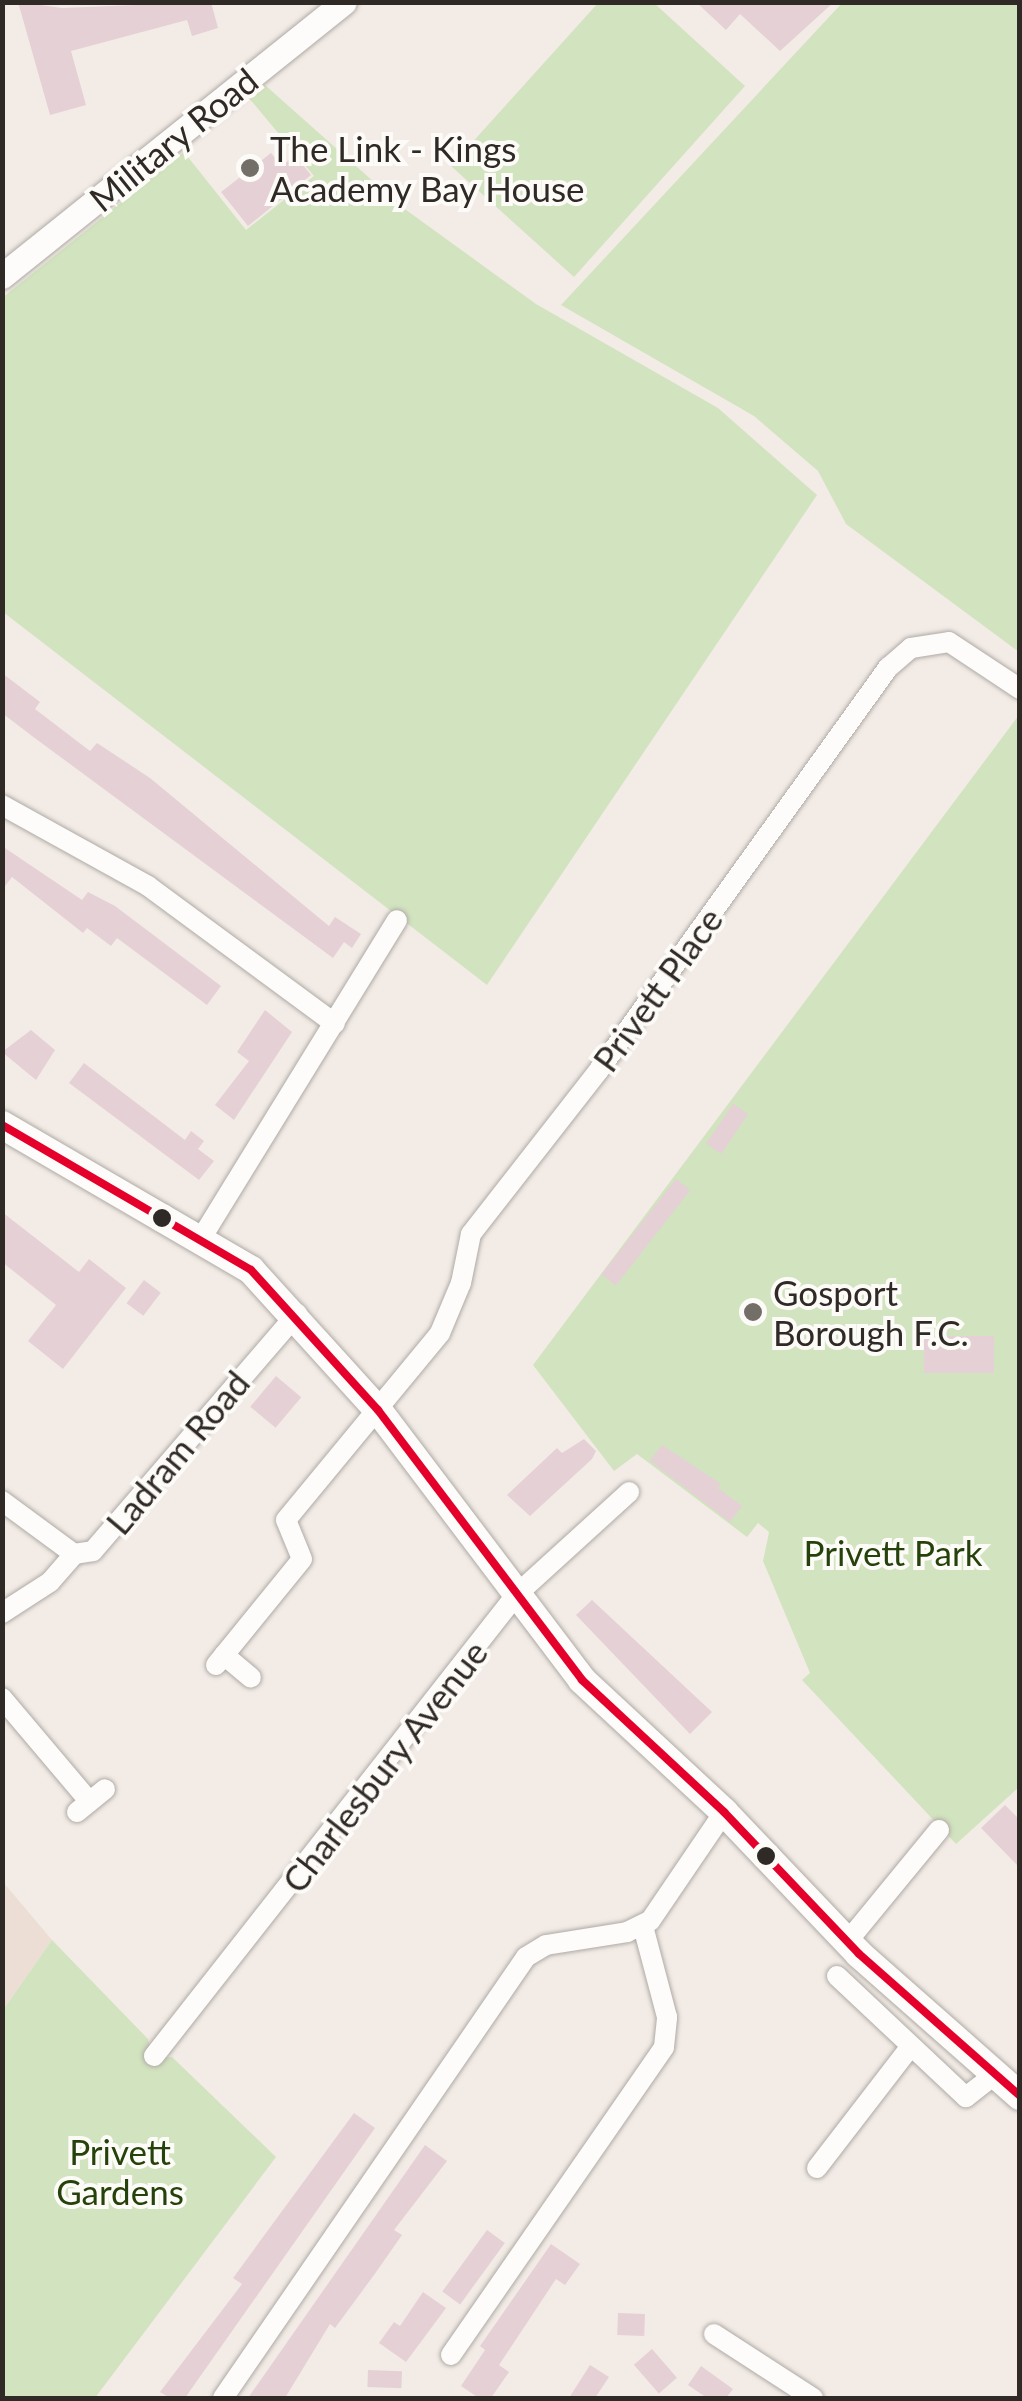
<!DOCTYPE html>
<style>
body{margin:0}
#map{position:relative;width:1022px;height:2401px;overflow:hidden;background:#f3ece6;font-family:Lato,sans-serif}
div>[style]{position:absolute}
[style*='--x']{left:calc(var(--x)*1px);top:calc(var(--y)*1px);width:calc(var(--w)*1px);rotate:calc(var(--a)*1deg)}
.education>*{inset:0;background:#ecded4}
.green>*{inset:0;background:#d2e3bf}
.building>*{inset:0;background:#e5d0d6;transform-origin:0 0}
.roads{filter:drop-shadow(0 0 2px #afaaa6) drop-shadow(0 0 2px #afaaa6)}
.minor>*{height:20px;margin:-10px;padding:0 10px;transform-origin:10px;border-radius:10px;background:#fdfcfb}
.tertiary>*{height:25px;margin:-12.5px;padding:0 12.5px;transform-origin:12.5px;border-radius:12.5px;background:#fdfcfb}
.secondary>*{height:28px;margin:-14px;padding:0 14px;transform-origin:14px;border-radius:14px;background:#fdfcfb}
.bus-1>*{height:8px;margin:-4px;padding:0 4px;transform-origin:4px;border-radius:4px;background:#e4002b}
.dots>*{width:28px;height:28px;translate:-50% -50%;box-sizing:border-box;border:5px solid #fdfbf8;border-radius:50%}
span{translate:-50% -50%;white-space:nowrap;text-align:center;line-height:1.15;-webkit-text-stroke:8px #fdfbf8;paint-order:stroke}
.street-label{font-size:35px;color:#2f2a26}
.poi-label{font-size:35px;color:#2f2a26}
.left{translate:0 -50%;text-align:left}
.park-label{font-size:35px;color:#25420a}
.frame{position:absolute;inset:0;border:5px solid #2f2a26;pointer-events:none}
</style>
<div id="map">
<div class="education">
<div style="clip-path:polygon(3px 1882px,52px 1940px,3px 2010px)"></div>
</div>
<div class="green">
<div style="clip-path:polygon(843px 2px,1019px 3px,1019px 652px,846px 524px,818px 471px,754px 416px,561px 305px)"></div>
<div style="clip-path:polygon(598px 3px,654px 3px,745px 86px,574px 277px,451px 166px)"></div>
<div style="clip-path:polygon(265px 85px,402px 207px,536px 304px,718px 408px,817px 495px,487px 985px,3px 612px,2px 298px,184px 152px,246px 230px,314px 176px,249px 98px)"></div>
<div style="clip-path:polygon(1019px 715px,1019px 1787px,956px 1844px,802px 1680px,810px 1673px,763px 1561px,769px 1532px,758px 1523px,747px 1537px,637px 1454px,614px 1471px,533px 1365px)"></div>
<div style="clip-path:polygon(52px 1940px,148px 2039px,152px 2058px,172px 2057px,276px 2157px,95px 2398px,3px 2398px,3px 2010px)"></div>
</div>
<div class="building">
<div style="clip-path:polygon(18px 2px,62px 8px,211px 2px,218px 28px,192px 36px,187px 20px,71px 51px,86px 105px,50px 115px)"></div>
<div style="clip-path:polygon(696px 2px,834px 2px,780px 51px,740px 14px,726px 30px)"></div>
<div style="clip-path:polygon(271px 153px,282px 166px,295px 155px,311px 175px,248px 226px,221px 192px)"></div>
<div style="clip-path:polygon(2px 673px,40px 702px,35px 709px,90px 751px,97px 743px,150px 778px,329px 926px,335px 917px,361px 934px,352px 948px,344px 942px,333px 958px,32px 736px,2px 713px)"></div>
<div style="clip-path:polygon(2px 846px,82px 900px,88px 892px,115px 906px,221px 986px,207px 1005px,117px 938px,111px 946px,87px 928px,83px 933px,12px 877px,2px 890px)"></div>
<div style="clip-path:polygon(265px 1010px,292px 1032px,234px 1120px,215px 1105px,249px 1061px,237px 1052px)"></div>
<div style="clip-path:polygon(31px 1030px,55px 1050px,36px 1080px,2px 1052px)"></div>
<div style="clip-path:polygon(84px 1063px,185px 1140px,191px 1131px,204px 1141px,198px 1149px,214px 1161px,199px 1180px,69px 1083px)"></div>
<div style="left:733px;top:1104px;width:18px;height:48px;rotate:34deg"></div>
<div style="left:676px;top:1179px;width:18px;height:121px;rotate:38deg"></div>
<div style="clip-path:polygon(2px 1212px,79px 1272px,89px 1259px,126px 1288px,63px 1369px,28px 1341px,56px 1305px,2px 1262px)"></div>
<div style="left:144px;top:1280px;width:21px;height:29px;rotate:37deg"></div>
<div style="left:924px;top:1336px;width:70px;height:37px"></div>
<div style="left:276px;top:1376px;width:33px;height:40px;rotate:40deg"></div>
<div style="clip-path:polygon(584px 1439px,596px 1451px,592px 1459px,530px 1516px,507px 1495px,557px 1448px,562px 1453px)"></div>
<div style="clip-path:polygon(662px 1445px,721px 1484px,718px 1488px,742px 1506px,730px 1522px,650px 1461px)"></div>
<div style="clip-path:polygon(592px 1600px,712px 1712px,690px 1734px,576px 1615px)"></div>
<div style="clip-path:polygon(1005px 1805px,1020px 1820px,1020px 1868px,981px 1828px)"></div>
<div style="clip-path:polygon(354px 2113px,375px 2128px,185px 2398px,170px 2398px,160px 2392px,242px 2284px,233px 2278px)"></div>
<div style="clip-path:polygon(425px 2145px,447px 2161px,394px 2230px,402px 2235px,374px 2275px,335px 2328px,330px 2324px,285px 2398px,248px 2398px)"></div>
<div style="left:487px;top:2230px;width:22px;height:76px;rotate:36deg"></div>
<div style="clip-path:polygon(551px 2244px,580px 2264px,565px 2285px,556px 2279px,499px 2365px,509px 2372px,491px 2398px,479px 2398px,461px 2386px,485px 2350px,480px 2346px)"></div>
<div style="clip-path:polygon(423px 2292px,446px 2308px,406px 2362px,379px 2343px,394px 2322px,400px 2326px)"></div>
<div style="left:618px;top:2313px;width:27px;height:22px;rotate:2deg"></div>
<div style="left:652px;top:2349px;width:38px;height:24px;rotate:49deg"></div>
<div style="clip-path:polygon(590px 2365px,609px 2377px,595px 2398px,569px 2398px)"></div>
<div style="clip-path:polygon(701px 2366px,733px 2389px,726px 2398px,707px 2398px,688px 2385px)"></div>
<div style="left:368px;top:2370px;width:34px;height:17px;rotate:2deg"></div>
</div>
<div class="roads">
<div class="minor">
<div style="--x:2;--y:805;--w:167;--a:29"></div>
<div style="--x:148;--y:886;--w:232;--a:36.4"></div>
<div style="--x:202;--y:1237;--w:372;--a:-58.4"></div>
<div style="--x:2;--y:1501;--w:89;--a:36.4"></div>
<div style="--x:2;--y:1613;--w:57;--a:-32.9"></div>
<div style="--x:50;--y:1582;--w:37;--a:-49"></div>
<div style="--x:74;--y:1554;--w:19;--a:-9"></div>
<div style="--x:93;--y:1551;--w:313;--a:-49.3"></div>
<div style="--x:224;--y:1655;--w:35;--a:40"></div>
<div style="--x:216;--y:1665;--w:136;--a:-50.9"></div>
<div style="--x:302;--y:1559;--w:42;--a:-112.3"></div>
<div style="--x:286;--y:1520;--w:242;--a:-50.5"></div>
<div style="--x:440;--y:1333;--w:54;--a:-67.2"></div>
<div style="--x:461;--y:1283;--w:50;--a:-78.5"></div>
<div style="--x:471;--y:1234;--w:208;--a:-52"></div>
<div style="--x:599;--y:1070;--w:496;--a:-54.3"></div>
<div style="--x:889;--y:667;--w:29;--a:-41"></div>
<div style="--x:911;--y:648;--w:38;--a:-9"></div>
<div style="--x:949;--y:642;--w:85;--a:33.5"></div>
<div style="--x:2;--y:1698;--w:135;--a:49.8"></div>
<div style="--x:77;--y:1812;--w:36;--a:-39"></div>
<div style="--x:847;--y:1942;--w:145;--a:-50.6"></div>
<div style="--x:837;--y:1976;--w:177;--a:43.2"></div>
<div style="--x:966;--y:2097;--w:36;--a:-38"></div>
<div style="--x:154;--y:2056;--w:586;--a:-51.86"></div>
<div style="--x:516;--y:1595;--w:153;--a:-42.3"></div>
<div style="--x:817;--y:2168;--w:154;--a:-52.4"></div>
<div style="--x:714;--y:2334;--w:118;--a:32.9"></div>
<div style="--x:451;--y:2355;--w:374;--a:-55.3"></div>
<div style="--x:664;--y:2047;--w:30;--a:-84"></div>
<div style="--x:667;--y:2017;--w:94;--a:-104.8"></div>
<div style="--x:223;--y:2398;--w:535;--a:-55.51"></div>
<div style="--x:526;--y:1957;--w:23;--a:-31"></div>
<div style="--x:546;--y:1945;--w:82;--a:-9.1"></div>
<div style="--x:627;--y:1932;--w:25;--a:-26"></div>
<div style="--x:650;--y:1921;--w:132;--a:-55.8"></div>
</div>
<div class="tertiary">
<div style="--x:2;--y:276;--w:438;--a:-38.7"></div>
</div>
<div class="secondary">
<div style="--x:2;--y:1125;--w:288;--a:30.2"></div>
<div style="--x:251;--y:1270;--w:189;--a:47.8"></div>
<div style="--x:378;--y:1410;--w:338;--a:52.9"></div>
<div style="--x:582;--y:1680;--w:194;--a:42.9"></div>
<div style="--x:724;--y:1812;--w:196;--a:46.4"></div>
<div style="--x:859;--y:1954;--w:215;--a:41.4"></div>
</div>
</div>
<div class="bus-1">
<div style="--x:2;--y:1125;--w:288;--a:30.2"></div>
<div style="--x:251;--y:1270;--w:189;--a:47.8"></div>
<div style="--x:378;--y:1410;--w:338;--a:52.9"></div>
<div style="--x:582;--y:1680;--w:194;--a:42.9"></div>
<div style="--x:724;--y:1812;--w:196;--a:46.4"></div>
<div style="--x:859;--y:1954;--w:215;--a:41.4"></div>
</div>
<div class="dots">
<div style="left:250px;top:168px;background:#746e69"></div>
<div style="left:162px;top:1218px;background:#2f2a26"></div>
<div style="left:753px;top:1312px;background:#746e69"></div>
<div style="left:766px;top:1856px;background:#2f2a26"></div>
</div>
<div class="street-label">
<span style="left:173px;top:139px;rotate:-39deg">Military Road</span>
<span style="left:657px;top:989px;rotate:-54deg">Privett Place</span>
<span style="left:177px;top:1452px;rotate:-50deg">Ladram Road</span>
<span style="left:384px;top:1766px;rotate:-52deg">Charlesbury Avenue</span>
</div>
<div class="poi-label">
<span class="left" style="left:270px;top:168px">The Link - Kings<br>Academy Bay House</span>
<span class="left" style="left:773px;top:1312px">Gosport<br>Borough F.C.</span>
</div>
<div class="park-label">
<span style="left:893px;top:1552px">Privett Park</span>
<span style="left:120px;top:2171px">Privett<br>Gardens</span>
</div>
<div class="frame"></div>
</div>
